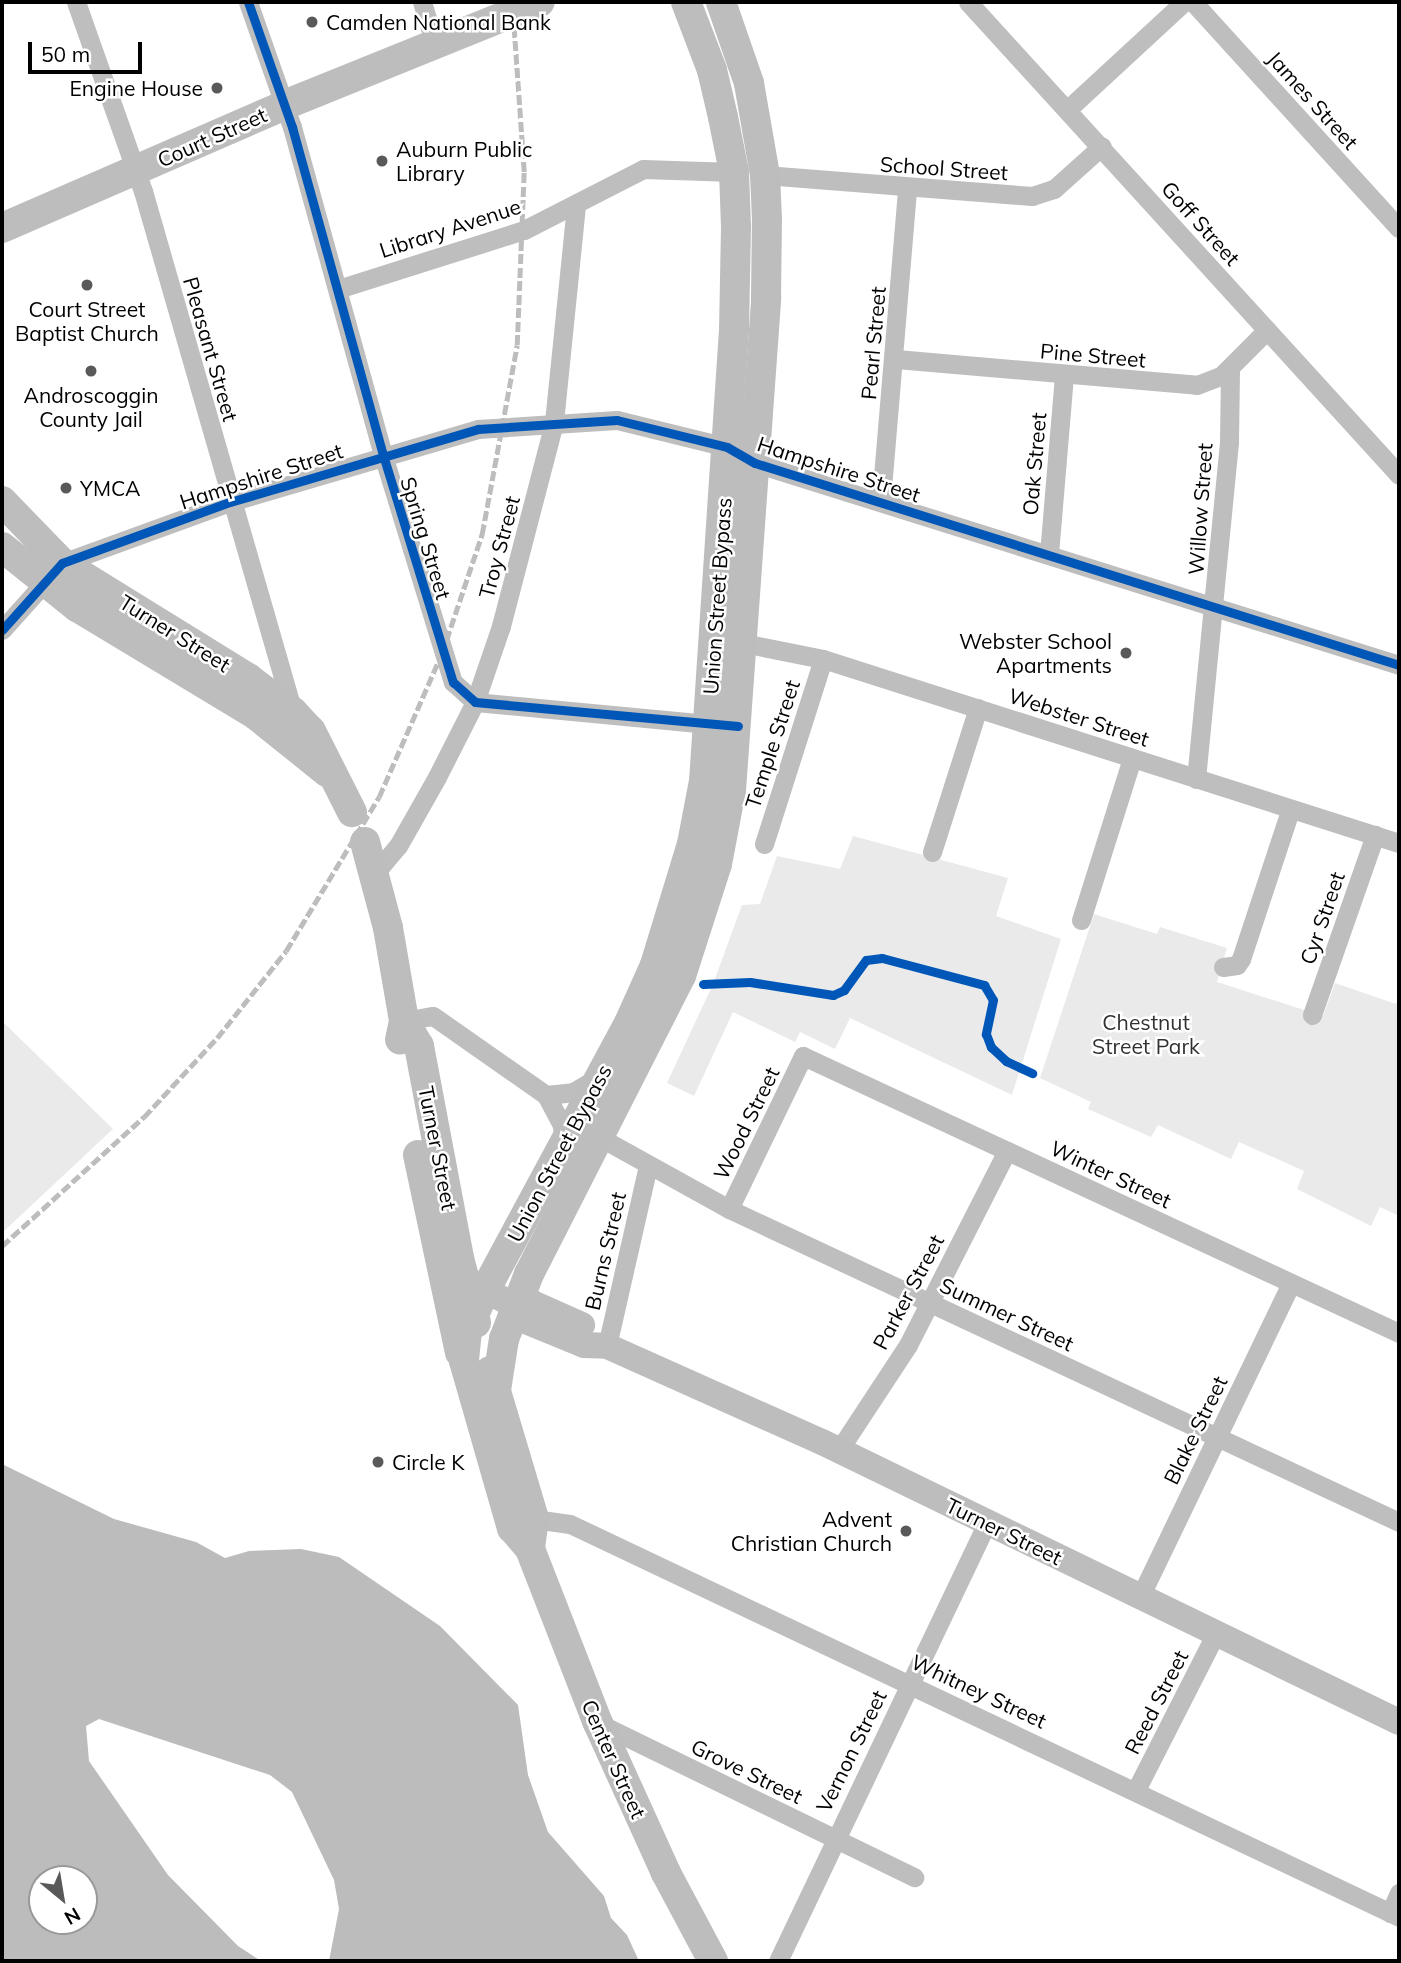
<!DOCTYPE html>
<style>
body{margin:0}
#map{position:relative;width:1401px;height:1963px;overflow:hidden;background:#fff;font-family:Mulish,sans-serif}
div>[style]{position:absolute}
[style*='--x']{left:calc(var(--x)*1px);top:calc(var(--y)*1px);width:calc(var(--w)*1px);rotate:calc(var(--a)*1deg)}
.green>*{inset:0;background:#eaeaea}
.water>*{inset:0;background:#bcbcbc}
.minor>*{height:19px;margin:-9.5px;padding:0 9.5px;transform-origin:9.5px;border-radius:9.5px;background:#bebebe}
.major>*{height:26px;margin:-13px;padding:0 13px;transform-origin:13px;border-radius:13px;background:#bdbdbd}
.highway>*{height:30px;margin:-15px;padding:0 15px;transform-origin:15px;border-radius:15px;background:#bdbdbd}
.rail>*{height:4.5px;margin-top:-2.25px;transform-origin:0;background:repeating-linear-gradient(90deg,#bdbdbd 0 10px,transparent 0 13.5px)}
.cycleway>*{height:9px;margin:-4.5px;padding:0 4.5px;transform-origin:4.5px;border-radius:4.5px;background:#0057b8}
.dots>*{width:19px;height:19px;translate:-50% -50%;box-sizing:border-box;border:4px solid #fff;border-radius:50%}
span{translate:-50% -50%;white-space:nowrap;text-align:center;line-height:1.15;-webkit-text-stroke:5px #fff;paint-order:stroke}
.poi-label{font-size:21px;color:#000}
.left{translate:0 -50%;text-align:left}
.right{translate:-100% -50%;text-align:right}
.street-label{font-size:21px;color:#000}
.park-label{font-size:21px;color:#303030}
.frame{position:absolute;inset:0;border:4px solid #000;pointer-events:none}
.north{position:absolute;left:28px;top:1865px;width:70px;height:70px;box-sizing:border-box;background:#fff;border:2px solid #999;border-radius:50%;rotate:150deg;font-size:19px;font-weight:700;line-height:28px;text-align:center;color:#000}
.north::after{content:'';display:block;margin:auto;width:24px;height:32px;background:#595959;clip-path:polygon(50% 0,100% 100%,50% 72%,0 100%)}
.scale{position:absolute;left:28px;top:42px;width:114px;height:32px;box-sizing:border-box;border:4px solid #000;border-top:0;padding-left:9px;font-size:21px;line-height:24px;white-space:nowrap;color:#000;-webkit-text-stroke:5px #fff;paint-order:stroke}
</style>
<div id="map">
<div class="green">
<div style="clip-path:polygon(853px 836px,1008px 878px,996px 916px,1061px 939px,1012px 1095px,850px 1018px,835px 1049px,800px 1032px,795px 1042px,733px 1012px,694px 1096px,667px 1083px,713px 984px,742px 905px,760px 904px,777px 856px,840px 869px)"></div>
<div style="clip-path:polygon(1094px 914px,1157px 934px,1160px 927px,1227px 948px,1217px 982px,1323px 1016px,1335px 983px,1396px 1004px,1399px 995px,1399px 1216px,1380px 1207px,1371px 1226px,1297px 1189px,1304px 1171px,1239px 1142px,1231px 1159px,1158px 1125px,1151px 1137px,1088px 1109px,1091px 1102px,1040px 1078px)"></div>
<div style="clip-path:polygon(2px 1021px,113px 1129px,2px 1233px)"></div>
</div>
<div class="water">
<div style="clip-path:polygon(evenodd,2px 1464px,114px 1519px,196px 1542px,225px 1558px,249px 1551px,301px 1549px,339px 1557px,440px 1626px,518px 1705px,528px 1775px,548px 1832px,604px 1896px,611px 1918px,627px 1935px,639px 1961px,329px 1961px,339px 1909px,334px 1880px,292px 1792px,270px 1775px,99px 1719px,86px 1726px,89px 1761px,168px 1875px,238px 1946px,261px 1961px,2px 1961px,2px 1464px,42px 1879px,84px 1879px,84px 1921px,42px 1921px,42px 1879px)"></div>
</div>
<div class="minor">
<div style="--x:76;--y:2;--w:201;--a:70.5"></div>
<div style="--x:143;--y:191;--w:542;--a:73.94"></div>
<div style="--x:248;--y:2;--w:133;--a:70.6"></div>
<div style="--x:292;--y:127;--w:340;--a:74.5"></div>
<div style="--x:383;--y:455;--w:238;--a:72.9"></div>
<div style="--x:453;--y:682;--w:30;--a:42"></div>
<div style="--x:475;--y:702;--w:245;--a:5.4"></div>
<div style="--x:422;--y:2;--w:44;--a:72.8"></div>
<div style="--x:968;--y:2;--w:640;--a:47.66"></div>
<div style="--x:1193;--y:2;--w:306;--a:47.7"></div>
<div style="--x:1068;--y:109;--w:158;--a:-42.7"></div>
<div style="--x:765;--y:175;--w:268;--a:4.5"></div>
<div style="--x:1032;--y:196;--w:23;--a:-18"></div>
<div style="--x:1054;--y:189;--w:64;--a:-41.9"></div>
<div style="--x:338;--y:289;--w:195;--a:-17.6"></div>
<div style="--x:524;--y:230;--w:134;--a:-27.1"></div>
<div style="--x:643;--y:169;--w:91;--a:1.9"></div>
<div style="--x:896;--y:359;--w:302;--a:4.9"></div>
<div style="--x:1197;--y:385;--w:26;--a:-21"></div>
<div style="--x:1221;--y:376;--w:65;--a:-45"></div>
<div style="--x:881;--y:500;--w:312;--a:-85.2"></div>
<div style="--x:1049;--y:554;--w:178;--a:-85.2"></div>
<div style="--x:2;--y:630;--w:90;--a:-48.2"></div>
<div style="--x:62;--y:563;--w:179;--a:-20"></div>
<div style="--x:230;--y:502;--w:259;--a:-16.4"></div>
<div style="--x:478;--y:429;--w:139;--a:-3.7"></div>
<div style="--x:617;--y:420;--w:113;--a:13.8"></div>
<div style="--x:727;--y:447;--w:32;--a:30"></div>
<div style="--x:755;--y:463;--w:675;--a:17.41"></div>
<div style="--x:743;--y:643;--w:82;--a:11.3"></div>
<div style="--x:823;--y:659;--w:605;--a:17.72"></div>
<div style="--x:1196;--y:779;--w:339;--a:-84.4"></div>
<div style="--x:1229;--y:442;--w:74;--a:-89.2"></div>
<div style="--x:764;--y:844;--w:194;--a:-72.3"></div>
<div style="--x:932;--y:852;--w:151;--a:-72.3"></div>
<div style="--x:376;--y:872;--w:34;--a:-50"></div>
<div style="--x:398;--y:846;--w:79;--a:-60.5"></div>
<div style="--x:437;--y:777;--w:84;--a:-63.1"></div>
<div style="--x:475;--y:702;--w:80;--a:-71.1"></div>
<div style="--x:501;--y:626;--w:211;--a:-75.4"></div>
<div style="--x:554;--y:422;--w:219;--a:-84.2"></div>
<div style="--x:1081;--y:920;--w:170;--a:-72.5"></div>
<div style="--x:1223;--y:967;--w:14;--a:-8"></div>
<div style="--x:1237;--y:965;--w:7;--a:-56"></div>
<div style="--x:1241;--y:959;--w:156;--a:-71.7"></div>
<div style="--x:1312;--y:1015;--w:191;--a:-70.7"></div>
<div style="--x:404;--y:1021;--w:29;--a:-10"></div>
<div style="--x:433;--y:1016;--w:138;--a:35"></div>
<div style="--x:546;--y:1095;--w:34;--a:62"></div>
<div style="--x:562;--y:1125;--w:20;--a:84"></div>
<div style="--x:546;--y:1095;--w:27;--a:-6"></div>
<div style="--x:573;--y:1092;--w:28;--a:-30"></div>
<div style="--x:601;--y:1138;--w:146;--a:29"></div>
<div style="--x:729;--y:1209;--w:740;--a:25.04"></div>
<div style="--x:729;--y:1209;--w:170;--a:-64.2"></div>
<div style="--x:803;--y:1056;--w:657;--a:24.93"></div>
<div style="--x:607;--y:1346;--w:185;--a:-77.2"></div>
<div style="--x:839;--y:1450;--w:126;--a:-56.7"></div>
<div style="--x:908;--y:1345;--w:218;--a:-63"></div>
<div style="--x:534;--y:1519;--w:36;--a:8"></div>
<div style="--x:570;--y:1524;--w:917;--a:25.36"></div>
<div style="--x:1140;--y:1597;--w:348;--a:-64.3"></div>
<div style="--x:598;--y:1723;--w:352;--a:26"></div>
<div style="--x:1136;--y:1790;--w:176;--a:-63"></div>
<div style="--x:1390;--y:1913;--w:22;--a:-66"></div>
<div style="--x:778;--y:1961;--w:485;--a:-64.5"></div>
</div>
<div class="major">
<div style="--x:469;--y:1281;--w:52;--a:28.5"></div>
<div style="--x:515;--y:1306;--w:16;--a:60"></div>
<div style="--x:523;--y:1320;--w:66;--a:22.3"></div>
<div style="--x:584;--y:1345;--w:23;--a:2"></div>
<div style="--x:607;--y:1346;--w:235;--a:24.1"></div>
<div style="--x:822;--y:1442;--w:641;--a:25.89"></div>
<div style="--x:515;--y:1306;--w:16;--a:-15"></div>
<div style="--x:530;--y:1302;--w:57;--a:23.9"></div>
</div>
<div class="highway">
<div style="--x:686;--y:2;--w:73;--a:69.1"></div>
<div style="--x:712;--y:70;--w:48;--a:76.8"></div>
<div style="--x:723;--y:117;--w:56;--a:78.7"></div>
<div style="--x:734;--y:172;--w:55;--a:87.9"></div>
<div style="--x:736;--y:227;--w:103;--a:91.1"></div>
<div style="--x:734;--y:330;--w:452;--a:93.8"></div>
<div style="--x:704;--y:781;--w:64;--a:100.8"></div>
<div style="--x:692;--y:844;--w:127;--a:107"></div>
<div style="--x:655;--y:965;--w:64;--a:114.1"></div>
<div style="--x:629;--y:1023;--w:303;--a:118.3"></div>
<div style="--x:485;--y:1290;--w:45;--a:113.7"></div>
<div style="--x:467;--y:1331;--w:30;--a:96"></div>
<div style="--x:464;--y:1361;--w:174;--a:74"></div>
<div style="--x:512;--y:1528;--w:28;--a:49"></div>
<div style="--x:530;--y:1549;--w:187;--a:68.7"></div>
<div style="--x:598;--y:1723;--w:165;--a:65.6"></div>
<div style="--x:666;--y:1873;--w:100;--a:61.9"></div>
<div style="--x:2;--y:228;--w:305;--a:-23.5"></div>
<div style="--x:282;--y:106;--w:278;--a:-22"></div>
<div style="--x:2;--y:501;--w:86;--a:45.9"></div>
<div style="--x:62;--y:563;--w:219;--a:31.7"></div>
<div style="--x:248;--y:678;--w:56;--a:37.1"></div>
<div style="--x:293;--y:712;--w:26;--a:47"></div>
<div style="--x:311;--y:731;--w:91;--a:63.2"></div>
<div style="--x:2;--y:547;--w:96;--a:38.7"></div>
<div style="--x:77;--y:607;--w:209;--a:31.1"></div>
<div style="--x:256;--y:715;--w:91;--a:38.8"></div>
<div style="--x:365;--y:842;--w:89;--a:75"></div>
<div style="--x:388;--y:928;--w:94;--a:80.2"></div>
<div style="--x:404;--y:1021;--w:19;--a:102"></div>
<div style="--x:404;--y:1021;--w:29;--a:59"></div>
<div style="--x:419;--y:1046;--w:216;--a:79.3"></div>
<div style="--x:459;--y:1258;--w:67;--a:75.3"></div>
<div style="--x:418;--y:1155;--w:202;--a:78"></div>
<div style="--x:490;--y:1371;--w:154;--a:73.4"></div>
<div style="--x:534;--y:1519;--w:30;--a:98"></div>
<div style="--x:496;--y:1390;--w:52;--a:-81.1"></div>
<div style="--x:504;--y:1339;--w:70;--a:-69"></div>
<div style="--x:529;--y:1274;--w:335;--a:-63"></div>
<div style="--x:681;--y:976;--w:118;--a:-72.2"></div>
<div style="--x:717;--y:864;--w:75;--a:-79.3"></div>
<div style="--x:731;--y:790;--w:493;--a:-85.9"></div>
<div style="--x:766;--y:298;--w:78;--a:-89.3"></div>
<div style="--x:767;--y:220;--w:45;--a:-92.5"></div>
<div style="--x:765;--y:175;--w:93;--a:-99.9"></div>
<div style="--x:749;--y:83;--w:86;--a:-109.1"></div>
</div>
<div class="rail">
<div style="--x:2;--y:1246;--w:192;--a:-42.3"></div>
<div style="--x:144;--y:1117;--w:108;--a:-47.3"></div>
<div style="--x:217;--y:1038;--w:111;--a:-51.6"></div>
<div style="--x:286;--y:951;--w:180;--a:-58.9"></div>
<div style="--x:379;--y:797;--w:157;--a:-66.4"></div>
<div style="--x:442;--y:653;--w:126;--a:-71.4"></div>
<div style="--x:482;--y:534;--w:192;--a:-79.5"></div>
<div style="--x:517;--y:345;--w:173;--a:-87.7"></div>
<div style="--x:524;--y:172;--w:170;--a:-94"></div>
</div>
<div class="cycleway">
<div style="--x:248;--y:2;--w:133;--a:70.6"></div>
<div style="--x:292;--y:127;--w:340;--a:74.5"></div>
<div style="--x:383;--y:455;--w:238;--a:72.9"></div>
<div style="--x:453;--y:682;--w:30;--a:42"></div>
<div style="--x:475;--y:702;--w:264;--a:5.2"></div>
<div style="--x:2;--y:630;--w:90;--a:-48.2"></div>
<div style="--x:62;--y:563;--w:179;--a:-20"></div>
<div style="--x:230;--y:502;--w:259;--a:-16.4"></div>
<div style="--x:478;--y:429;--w:139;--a:-3.7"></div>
<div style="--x:617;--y:420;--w:113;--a:13.8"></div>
<div style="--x:727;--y:447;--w:32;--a:30"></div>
<div style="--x:755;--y:463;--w:675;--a:17.41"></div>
<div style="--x:703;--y:984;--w:47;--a:-2.4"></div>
<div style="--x:750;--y:982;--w:84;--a:8.9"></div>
<div style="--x:833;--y:995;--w:12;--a:-24"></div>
<div style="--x:844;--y:990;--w:37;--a:-54"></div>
<div style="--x:866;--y:960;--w:16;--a:-7"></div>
<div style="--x:882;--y:958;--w:106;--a:14.8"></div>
<div style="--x:984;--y:985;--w:17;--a:59"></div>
<div style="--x:993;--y:1000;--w:35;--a:102"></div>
<div style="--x:986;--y:1034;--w:14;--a:69"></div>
<div style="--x:991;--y:1047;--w:21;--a:43"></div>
<div style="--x:1006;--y:1061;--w:29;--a:25"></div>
</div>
<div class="dots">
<div style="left:312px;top:22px;background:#595959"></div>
<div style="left:217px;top:88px;background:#595959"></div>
<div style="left:382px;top:161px;background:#595959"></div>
<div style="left:87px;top:285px;background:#595959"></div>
<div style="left:91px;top:371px;background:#595959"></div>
<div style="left:66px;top:488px;background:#595959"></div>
<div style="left:1126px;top:653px;background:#595959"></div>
<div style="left:378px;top:1462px;background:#595959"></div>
<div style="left:906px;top:1531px;background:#595959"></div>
</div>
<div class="poi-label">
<span class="left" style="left:326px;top:22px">Camden National Bank</span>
<span class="right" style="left:203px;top:88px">Engine House</span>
<span class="left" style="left:396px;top:161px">Auburn Public<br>Library</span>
<span style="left:87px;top:321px">Court Street<br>Baptist Church</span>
<span style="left:91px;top:407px">Androscoggin<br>County Jail</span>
<span class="left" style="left:80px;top:488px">YMCA</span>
<span class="right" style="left:1112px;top:653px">Webster School<br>Apartments</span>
<span class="left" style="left:392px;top:1462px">Circle K</span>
<span class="right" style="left:892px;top:1531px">Advent<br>Christian Church</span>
</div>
<div class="street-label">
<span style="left:1313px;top:100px;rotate:48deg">James Street</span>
<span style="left:212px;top:137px;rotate:-24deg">Court Street</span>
<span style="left:944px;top:168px;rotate:4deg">School Street</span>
<span style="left:1201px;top:223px;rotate:48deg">Goff Street</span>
<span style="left:450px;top:228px;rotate:-18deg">Library Avenue</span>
<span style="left:873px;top:343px;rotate:-85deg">Pearl Street</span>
<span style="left:211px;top:349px;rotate:74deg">Pleasant Street</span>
<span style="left:1093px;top:355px;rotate:5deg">Pine Street</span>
<span style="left:1034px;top:464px;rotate:-85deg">Oak Street</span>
<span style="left:839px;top:469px;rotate:18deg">Hampshire Street</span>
<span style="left:261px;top:476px;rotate:-18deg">Hampshire Street</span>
<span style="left:1200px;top:509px;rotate:-86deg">Willow Street</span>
<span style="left:426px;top:538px;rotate:73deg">Spring Street</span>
<span style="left:499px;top:547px;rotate:-75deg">Troy Street</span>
<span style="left:717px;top:596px;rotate:-86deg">Union Street Bypass</span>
<span style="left:175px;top:633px;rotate:32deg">Turner Street</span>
<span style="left:1079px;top:717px;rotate:18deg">Webster Street</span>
<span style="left:772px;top:744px;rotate:-72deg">Temple Street</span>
<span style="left:1322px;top:918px;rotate:-71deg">Cyr Street</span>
<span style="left:746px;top:1123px;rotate:-64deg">Wood Street</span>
<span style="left:438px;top:1148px;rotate:79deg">Turner Street</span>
<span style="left:559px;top:1153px;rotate:-62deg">Union Street Bypass</span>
<span style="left:1111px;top:1174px;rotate:25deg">Winter Street</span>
<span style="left:605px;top:1251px;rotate:-77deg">Burns Street</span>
<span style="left:908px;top:1292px;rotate:-62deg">Parker Street</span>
<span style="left:1007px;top:1314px;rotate:25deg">Summer Street</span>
<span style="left:1195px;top:1430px;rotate:-64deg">Blake Street</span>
<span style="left:1004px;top:1531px;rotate:26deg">Turner Street</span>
<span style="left:979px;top:1691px;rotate:25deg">Whitney Street</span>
<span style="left:1156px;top:1702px;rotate:-63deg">Reed Street</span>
<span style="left:851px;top:1751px;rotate:-64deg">Vernon Street</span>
<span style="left:614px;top:1759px;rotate:66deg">Center Street</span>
<span style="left:747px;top:1771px;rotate:26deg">Grove Street</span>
</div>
<div class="park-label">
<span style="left:1146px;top:1034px">Chestnut<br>Street Park</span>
</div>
<div class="frame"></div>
<div class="north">N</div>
<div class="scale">50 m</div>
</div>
